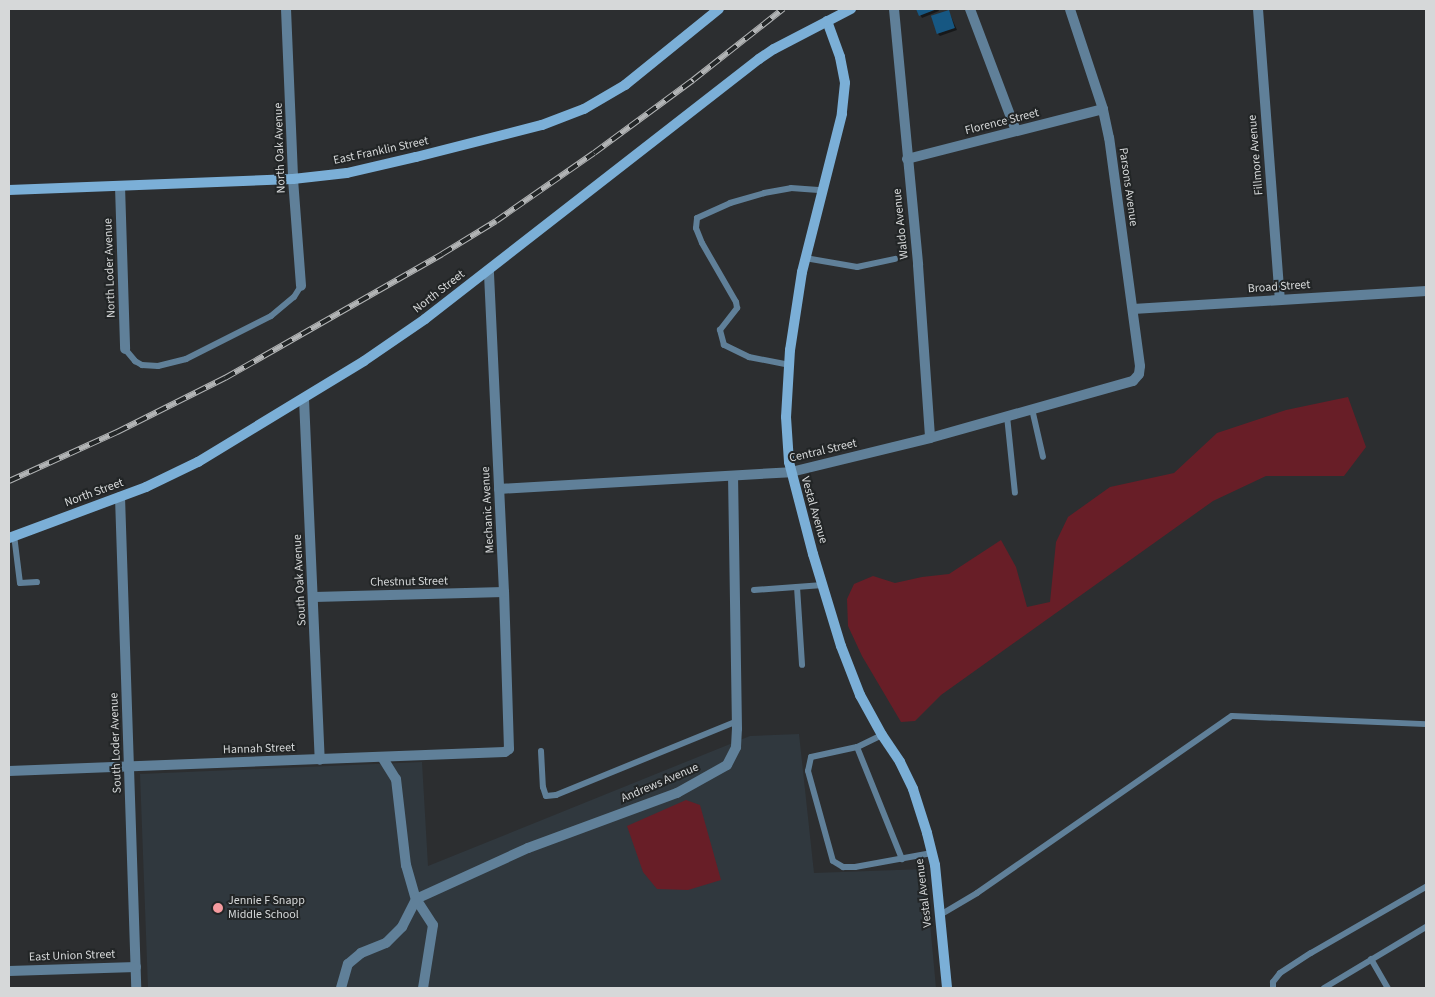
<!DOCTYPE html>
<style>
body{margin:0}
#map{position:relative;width:1435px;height:997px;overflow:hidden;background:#2c2e30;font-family:"Source Sans 3",sans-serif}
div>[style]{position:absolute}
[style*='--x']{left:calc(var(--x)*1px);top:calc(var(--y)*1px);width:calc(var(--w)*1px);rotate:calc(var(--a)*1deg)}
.built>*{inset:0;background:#30383e}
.green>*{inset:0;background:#681e27}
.shadow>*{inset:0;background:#0007}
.building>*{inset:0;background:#165782;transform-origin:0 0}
.lane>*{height:6px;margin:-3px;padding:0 3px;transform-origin:3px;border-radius:3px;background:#608099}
.street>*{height:10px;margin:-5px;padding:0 5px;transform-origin:5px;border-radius:5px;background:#608099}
.secondary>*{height:10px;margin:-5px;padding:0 5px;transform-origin:5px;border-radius:5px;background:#7bafd7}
.rail>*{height:5.5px;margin-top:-2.75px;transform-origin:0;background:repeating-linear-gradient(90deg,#222526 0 11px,#b2b4b5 0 22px);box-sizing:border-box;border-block:1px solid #b2b4b5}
.dots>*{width:14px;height:14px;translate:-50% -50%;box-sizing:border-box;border:2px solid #222526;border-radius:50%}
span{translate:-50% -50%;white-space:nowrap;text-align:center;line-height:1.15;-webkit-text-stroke:4px #222526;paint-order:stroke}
.street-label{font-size:12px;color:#d6d8d9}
.poi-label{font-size:12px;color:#d6d8d9}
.left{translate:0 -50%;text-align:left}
.frame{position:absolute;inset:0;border:10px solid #d6d8d9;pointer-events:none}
</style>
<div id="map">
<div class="built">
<div style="clip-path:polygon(799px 734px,814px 873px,925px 869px,936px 988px,148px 988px,140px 774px,422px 762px,428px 866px,750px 736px)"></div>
</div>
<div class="green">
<div style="clip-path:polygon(1348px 397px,1366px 447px,1344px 476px,1266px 476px,1213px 501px,941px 695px,915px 721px,901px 722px,862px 656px,848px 626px,847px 599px,854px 584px,873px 576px,895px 583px,922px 577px,949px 574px,1001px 540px,1016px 567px,1027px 607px,1050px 602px,1056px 542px,1068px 517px,1110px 487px,1174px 473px,1217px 433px,1286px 410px)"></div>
<div style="clip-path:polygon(686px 800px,700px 805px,721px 880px,688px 890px,657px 889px,643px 872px,627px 826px)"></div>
</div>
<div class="shadow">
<div style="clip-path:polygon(917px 9px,938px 9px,939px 11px,922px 18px)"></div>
<div style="clip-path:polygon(949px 12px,957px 30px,940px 36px,938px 34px)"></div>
</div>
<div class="building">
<div style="clip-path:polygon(916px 9px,937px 9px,919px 16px)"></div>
<div style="left:949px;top:10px;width:19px;height:19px;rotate:72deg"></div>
</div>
<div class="lane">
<div style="--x:805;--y:258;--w:53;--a:9.8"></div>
<div style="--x:857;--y:267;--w:39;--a:-12"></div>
<div style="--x:125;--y:349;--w:16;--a:50"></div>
<div style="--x:135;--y:361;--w:8;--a:30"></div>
<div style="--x:142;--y:365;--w:16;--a:4"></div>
<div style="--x:158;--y:366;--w:29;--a:-14"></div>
<div style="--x:186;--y:359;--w:95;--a:-26.8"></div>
<div style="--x:271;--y:316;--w:30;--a:-40"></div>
<div style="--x:294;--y:297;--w:13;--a:-58"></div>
<div style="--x:790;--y:365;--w:42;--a:-169"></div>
<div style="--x:749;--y:357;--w:28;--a:-154"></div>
<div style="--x:724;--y:345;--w:16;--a:-105"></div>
<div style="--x:720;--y:330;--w:28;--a:-52"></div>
<div style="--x:737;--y:308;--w:6;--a:-99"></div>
<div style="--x:736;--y:302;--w:68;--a:-120"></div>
<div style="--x:702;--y:243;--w:16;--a:-112"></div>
<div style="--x:696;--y:228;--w:10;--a:-84"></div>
<div style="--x:697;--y:218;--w:36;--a:-24"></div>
<div style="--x:730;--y:203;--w:35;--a:-16"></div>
<div style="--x:764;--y:193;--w:27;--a:-10"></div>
<div style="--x:791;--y:188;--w:31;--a:4"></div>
<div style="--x:1032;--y:409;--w:49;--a:77.1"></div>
<div style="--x:1007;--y:416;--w:77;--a:84.1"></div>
<div style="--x:14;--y:535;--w:48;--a:82.9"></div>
<div style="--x:20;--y:583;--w:17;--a:-3"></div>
<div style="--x:797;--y:587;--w:78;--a:86.3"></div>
<div style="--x:754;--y:590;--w:69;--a:-4.1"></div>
<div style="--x:882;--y:735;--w:28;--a:154"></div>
<div style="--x:857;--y:747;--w:47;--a:167.7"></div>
<div style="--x:811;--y:757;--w:14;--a:102"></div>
<div style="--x:808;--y:771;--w:93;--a:74.5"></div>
<div style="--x:833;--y:861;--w:12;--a:31"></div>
<div style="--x:843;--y:867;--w:12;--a:0"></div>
<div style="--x:855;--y:867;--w:78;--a:-10.3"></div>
<div style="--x:857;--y:747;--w:121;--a:68.1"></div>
<div style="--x:541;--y:751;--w:36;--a:87"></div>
<div style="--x:543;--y:787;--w:9;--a:72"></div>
<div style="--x:546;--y:796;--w:10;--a:-6"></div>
<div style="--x:556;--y:795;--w:196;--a:-22.2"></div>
<div style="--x:940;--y:915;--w:43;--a:-30.7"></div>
<div style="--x:977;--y:893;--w:310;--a:-34.8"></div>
<div style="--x:1232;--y:716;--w:194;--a:2.4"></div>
<div style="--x:1371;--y:959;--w:34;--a:60"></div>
<div style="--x:1273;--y:988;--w:6;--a:-90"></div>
<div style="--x:1273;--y:982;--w:11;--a:-52"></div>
<div style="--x:1280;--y:973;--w:37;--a:-33"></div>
<div style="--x:1311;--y:953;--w:133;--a:-29.9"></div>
<div style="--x:1324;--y:988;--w:119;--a:-30.9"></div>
</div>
<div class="street">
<div style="--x:286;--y:9;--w:170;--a:87.6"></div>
<div style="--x:293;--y:179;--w:107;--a:85.7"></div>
<div style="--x:894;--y:9;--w:257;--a:84.6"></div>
<div style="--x:918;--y:265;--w:173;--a:86"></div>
<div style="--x:970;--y:9;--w:130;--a:69.3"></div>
<div style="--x:1258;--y:9;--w:291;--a:85.7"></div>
<div style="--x:907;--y:159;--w:202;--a:-14.3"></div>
<div style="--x:120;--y:186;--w:163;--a:88.2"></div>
<div style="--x:1133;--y:309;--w:294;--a:-3.5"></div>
<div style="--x:304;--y:399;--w:361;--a:87.5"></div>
<div style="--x:499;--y:489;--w:292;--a:-3.3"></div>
<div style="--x:791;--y:472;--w:143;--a:-13.7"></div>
<div style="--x:930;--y:438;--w:211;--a:-15.7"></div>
<div style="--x:1133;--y:381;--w:9;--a:-49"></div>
<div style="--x:1139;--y:374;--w:8;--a:-83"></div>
<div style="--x:1140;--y:366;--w:230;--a:-97.7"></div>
<div style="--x:1109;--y:138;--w:30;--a:-102"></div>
<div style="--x:1103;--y:109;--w:105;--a:-108.3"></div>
<div style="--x:120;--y:497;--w:491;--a:88.1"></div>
<div style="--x:314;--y:597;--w:190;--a:-1.5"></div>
<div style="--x:382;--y:757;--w:26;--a:58"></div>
<div style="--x:396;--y:779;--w:87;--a:83.4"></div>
<div style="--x:406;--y:865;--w:35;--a:74"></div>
<div style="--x:416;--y:899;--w:31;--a:57"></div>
<div style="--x:433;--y:925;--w:64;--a:99"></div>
<div style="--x:9;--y:771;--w:496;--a:-2.2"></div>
<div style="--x:505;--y:752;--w:5;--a:-37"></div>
<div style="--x:509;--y:749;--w:157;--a:-91.8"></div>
<div style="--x:504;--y:592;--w:322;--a:-92.7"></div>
<div style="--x:416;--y:899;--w:123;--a:-24.5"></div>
<div style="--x:528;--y:848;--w:159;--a:-20.3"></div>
<div style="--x:677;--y:793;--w:57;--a:-29.2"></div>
<div style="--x:727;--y:765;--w:20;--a:-63"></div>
<div style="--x:736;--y:747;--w:18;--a:-87"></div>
<div style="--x:737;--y:729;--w:253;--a:-90.9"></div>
<div style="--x:9;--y:971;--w:127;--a:-1.8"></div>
<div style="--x:341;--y:988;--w:25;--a:-74"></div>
<div style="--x:348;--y:964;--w:17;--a:-40"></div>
<div style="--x:361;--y:953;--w:27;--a:-22"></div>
<div style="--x:386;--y:943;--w:23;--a:-45"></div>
<div style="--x:402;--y:927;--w:31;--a:-63"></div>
</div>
<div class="secondary">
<div style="--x:827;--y:21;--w:38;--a:70"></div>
<div style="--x:840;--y:57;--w:26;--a:79"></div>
<div style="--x:845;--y:83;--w:31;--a:96"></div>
<div style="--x:842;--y:114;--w:163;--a:104.2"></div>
<div style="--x:802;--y:272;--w:79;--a:98.7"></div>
<div style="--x:790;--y:350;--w:67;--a:93.4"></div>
<div style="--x:786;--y:417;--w:45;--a:86.2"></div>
<div style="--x:789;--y:462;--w:95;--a:75.4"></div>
<div style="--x:813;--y:554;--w:96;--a:73.1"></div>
<div style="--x:841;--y:646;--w:53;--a:68.8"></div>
<div style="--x:860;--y:695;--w:46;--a:61.2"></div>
<div style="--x:882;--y:735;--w:32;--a:56"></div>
<div style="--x:900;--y:762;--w:30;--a:64"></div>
<div style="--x:913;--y:789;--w:46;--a:72.3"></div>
<div style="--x:927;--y:833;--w:33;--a:76"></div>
<div style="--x:935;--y:865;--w:124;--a:84.4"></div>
<div style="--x:9;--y:190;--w:284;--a:-2.2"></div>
<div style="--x:293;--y:179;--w:54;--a:-6.3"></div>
<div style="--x:347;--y:173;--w:71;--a:-13.1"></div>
<div style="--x:416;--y:157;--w:130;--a:-14.3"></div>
<div style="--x:542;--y:125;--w:45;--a:-20.9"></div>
<div style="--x:584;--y:109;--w:48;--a:-30.3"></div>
<div style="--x:625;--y:85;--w:121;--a:-39"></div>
<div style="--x:9;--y:538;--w:146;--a:-20.4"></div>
<div style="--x:146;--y:487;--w:58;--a:-25.7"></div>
<div style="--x:198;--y:462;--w:194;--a:-31.3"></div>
<div style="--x:364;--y:361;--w:74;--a:-34.5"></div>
<div style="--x:425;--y:319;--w:423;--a:-37.9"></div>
<div style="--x:759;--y:59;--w:18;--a:-34"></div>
<div style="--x:774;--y:49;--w:87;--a:-27.5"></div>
</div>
<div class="rail">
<div style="--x:9;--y:481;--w:119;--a:-24.4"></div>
<div style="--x:117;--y:432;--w:121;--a:-26.6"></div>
<div style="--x:225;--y:378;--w:250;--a:-29.7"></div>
<div style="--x:442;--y:254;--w:63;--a:-31.4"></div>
<div style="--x:496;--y:221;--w:119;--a:-34.8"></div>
<div style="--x:594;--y:153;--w:123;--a:-36.4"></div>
<div style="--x:693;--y:80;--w:115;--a:-38.3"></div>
</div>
<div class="dots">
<div style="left:218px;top:908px;background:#f59b9f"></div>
</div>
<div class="street-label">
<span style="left:1002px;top:122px;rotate:-14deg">Florence Street</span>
<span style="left:280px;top:148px;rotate:-92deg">North Oak Avenue</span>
<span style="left:381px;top:151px;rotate:-12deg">East Franklin Street</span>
<span style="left:1256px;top:155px;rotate:-95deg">Fillmore Avenue</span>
<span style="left:1128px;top:187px;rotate:82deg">Parsons Avenue</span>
<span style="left:901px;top:224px;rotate:-96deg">Waldo Avenue</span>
<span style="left:110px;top:268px;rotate:-92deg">North Loder Avenue</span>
<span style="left:1279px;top:287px;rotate:-4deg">Broad Street</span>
<span style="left:439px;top:292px;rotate:-38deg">North Street</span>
<span style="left:823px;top:451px;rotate:-13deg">Central Street</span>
<span style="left:94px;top:493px;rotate:-20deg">North Street</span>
<span style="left:488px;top:510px;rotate:-93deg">Mechanic Avenue</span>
<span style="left:814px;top:510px;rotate:74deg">Vestal Avenue</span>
<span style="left:300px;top:580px;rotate:-93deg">South Oak Avenue</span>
<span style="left:409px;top:582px;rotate:-1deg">Chestnut Street</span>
<span style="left:116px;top:743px;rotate:-92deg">South Loder Avenue</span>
<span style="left:259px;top:749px;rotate:-2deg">Hannah Street</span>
<span style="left:660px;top:783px;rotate:-23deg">Andrews Avenue</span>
<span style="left:924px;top:893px;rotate:-97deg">Vestal Avenue</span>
<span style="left:72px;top:956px;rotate:-2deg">East Union Street</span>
</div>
<div class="poi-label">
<span class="left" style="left:228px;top:908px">Jennie F Snapp<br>Middle School</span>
</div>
<div class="frame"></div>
</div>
